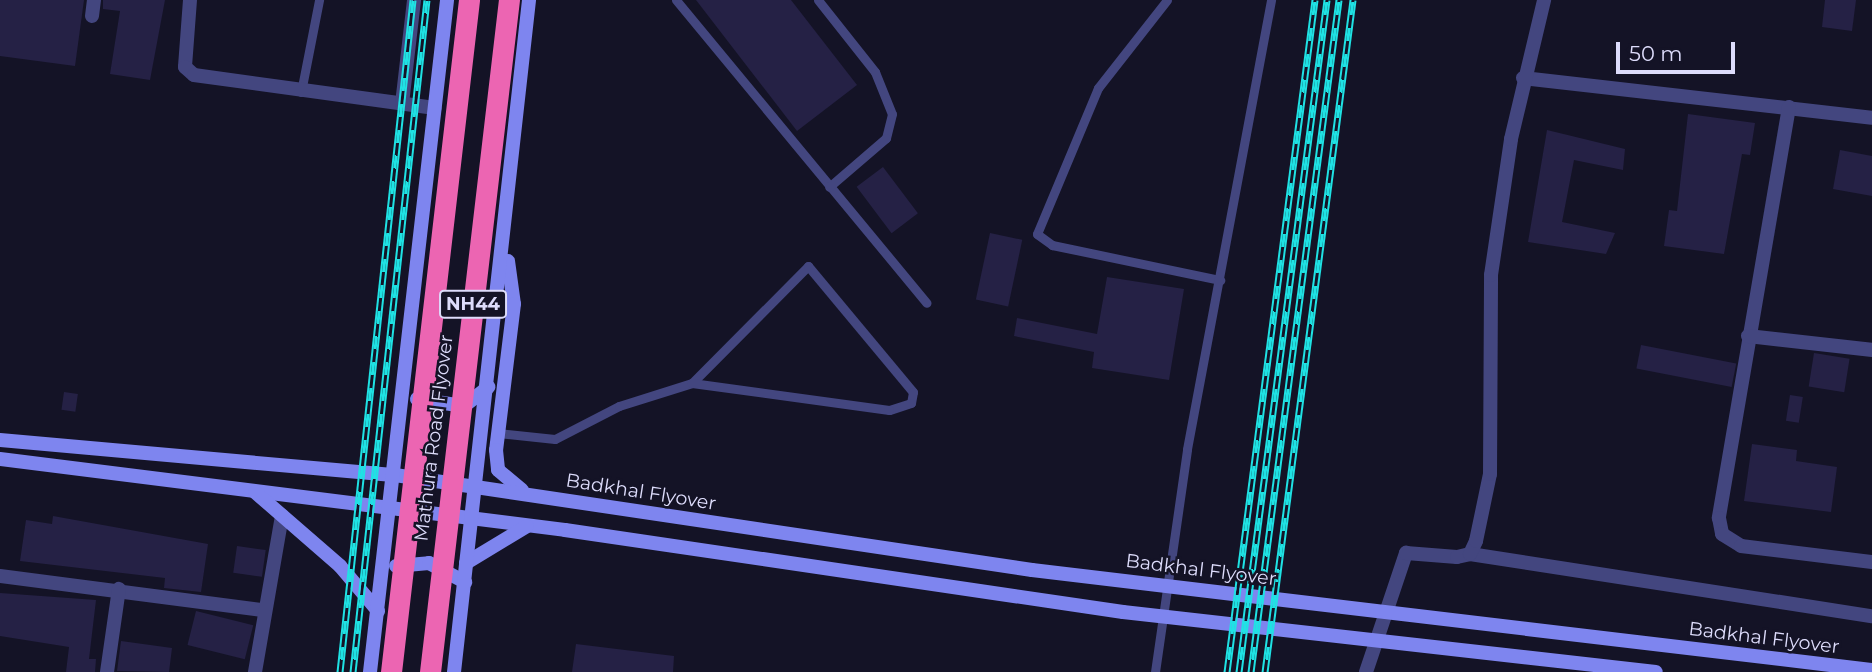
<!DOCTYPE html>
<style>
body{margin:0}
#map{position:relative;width:1872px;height:672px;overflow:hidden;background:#141326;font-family:Montserrat,sans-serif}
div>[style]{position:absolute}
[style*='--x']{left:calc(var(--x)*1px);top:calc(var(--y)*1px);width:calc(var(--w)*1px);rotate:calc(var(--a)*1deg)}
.building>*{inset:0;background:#252145;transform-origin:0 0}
.lane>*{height:9px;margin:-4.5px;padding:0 4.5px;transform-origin:4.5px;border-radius:4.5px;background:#43467f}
.street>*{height:14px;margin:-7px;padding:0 7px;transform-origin:7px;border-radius:7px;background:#43467f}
.secondary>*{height:14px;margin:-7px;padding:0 7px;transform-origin:7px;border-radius:7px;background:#7e85ef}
.highway>*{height:21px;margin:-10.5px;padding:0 10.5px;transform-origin:10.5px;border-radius:10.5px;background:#ec65b2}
.rail>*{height:7px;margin-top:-3.5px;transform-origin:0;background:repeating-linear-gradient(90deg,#141326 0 13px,#1fe2e4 0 26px);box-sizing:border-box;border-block:2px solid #1fe2e4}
span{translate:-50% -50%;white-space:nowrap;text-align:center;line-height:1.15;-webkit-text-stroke:5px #141326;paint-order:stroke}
.shield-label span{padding:2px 5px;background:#141326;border:2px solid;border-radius:5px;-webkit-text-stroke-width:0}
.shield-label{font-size:18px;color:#dddcfb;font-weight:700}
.street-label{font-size:19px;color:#dddcfb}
.scale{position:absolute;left:1616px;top:42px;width:119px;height:32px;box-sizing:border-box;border:4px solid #dddcfb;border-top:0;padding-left:9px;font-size:21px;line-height:24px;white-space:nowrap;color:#dddcfb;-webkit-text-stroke:5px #141326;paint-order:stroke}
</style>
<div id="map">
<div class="building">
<div style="clip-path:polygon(0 0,84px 0,75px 66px,0 56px)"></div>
<div style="clip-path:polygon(103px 0,165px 0,150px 80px,110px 74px,120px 11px,103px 9px)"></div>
<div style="clip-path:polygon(696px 0,791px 0,857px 85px,797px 131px)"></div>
<div style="clip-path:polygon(1825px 0,1856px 0,1852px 31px,1822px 27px)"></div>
<div style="clip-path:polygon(1688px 114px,1755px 123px,1750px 155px,1742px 154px,1724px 254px,1664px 246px,1669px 210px,1677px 211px)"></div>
<div style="clip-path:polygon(1547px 130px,1625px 149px,1623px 170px,1574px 160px,1562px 222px,1615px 233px,1606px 254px,1528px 242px)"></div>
<div style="clip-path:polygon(1840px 150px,1872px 156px,1872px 196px,1833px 189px)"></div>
<div style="left:883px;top:167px;width:58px;height:33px;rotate:53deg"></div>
<div style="left:990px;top:233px;width:33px;height:68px;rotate:12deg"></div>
<div style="clip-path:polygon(1107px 277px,1184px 289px,1169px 380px,1092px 368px,1094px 352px,1014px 336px,1017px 318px,1097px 334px)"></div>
<div style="left:1641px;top:345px;width:97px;height:24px;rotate:11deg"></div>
<div style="left:1814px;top:353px;width:36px;height:34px;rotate:9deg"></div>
<div style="left:64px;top:392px;width:14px;height:18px;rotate:8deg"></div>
<div style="left:1790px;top:395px;width:13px;height:26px;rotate:9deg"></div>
<div style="clip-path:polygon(1752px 444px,1797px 450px,1796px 461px,1837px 467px,1831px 512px,1744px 501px)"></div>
<div style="clip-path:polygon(53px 516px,208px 544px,201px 592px,164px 588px,165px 578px,20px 561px,26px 520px,52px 524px)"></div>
<div style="left:237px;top:546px;width:29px;height:27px;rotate:8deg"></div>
<div style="clip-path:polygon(0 593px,96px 600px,89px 659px,96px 659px,95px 672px,66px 672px,69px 647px,0 636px)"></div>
<div style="left:196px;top:611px;width:59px;height:35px;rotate:14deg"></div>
<div style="clip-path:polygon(121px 641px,172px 648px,169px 672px,117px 671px)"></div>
<div style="clip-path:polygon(576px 644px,674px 656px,673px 672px,572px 672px)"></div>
</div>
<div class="lane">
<div style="--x:676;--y:0;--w:393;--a:50.4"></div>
<div style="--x:818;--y:0;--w:92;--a:51.6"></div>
<div style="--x:875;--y:72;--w:45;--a:68"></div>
<div style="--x:892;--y:114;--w:25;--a:104"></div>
<div style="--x:886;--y:138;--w:75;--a:139.3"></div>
<div style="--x:1167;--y:0;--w:112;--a:128.1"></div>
<div style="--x:1098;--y:88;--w:158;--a:112.7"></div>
<div style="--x:1037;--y:234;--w:19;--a:36"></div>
<div style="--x:1052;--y:245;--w:172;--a:11.8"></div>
<div style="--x:301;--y:92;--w:94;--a:-78.9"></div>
<div style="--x:498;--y:433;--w:57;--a:6"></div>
<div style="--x:555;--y:439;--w:72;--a:-27.3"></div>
<div style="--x:619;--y:406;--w:77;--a:-17.5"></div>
<div style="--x:692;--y:383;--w:165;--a:-45.2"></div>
<div style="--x:808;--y:266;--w:164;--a:50.2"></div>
<div style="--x:913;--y:392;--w:11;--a:100"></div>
<div style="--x:911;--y:403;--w:23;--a:162"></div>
<div style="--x:889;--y:410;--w:199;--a:-172.2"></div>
<div style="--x:1155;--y:672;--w:225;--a:-81.8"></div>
<div style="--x:1187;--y:449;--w:457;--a:-79.4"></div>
</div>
<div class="street">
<div style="--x:190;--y:0;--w:67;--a:94.3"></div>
<div style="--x:185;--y:67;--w:12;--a:42"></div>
<div style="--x:194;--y:75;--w:243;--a:7.8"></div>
<div style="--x:92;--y:16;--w:16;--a:-83"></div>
<div style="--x:1523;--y:78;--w:351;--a:6.5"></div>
<div style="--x:402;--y:104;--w:105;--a:-83.4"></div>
<div style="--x:1789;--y:107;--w:417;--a:99.7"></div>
<div style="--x:1719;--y:518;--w:16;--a:79"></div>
<div style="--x:1722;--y:534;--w:22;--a:32"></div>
<div style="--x:1741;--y:546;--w:132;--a:7"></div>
<div style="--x:1748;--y:336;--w:125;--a:6.4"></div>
<div style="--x:1470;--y:554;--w:407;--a:8.8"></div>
<div style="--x:0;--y:576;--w:265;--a:7.4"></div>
<div style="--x:107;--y:672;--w:84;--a:-81.8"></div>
<div style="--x:255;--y:672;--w:159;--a:-80.2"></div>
<div style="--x:1366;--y:672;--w:126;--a:-71.4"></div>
<div style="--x:1406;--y:553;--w:51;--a:4.5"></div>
<div style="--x:1457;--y:557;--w:13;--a:-13"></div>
<div style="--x:1470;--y:554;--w:14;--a:-65"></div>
<div style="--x:1476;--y:541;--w:68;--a:-78.2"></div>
<div style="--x:1490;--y:474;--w:199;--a:-89.7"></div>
<div style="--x:1491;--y:275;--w:137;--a:-81.6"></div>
<div style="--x:1511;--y:139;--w:143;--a:-76.6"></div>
</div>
<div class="secondary">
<div style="--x:508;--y:261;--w:43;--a:82.1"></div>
<div style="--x:514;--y:304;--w:147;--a:97"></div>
<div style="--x:496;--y:450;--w:20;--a:84"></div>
<div style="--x:498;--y:470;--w:31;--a:40"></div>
<div style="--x:417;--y:399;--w:48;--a:8.5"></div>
<div style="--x:464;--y:406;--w:31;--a:-38"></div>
<div style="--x:0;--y:440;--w:397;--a:5.1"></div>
<div style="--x:395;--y:475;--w:644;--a:8.48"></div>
<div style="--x:1032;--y:570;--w:846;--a:6.79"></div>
<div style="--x:0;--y:459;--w:569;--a:7.16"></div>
<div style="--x:565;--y:530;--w:564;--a:8.36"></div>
<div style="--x:1123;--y:612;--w:536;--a:6.42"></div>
<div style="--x:255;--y:492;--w:113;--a:41"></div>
<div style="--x:340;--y:566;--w:59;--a:49.8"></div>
<div style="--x:466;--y:563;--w:71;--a:-31.2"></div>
<div style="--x:396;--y:566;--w:33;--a:-5"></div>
<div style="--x:429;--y:563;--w:41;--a:27.8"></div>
<div style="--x:370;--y:672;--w:676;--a:-83.46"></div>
<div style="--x:454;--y:672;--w:676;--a:-83.63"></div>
</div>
<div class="highway">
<div style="--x:391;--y:672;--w:677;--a:-83.38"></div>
<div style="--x:430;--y:672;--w:677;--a:-83.3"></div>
</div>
<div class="rail">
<div style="--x:340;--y:672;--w:676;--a:-83.8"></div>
<div style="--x:353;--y:672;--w:676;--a:-83.72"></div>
<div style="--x:1227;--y:672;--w:678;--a:-82.54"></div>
<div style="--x:1239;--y:672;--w:678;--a:-82.54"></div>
<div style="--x:1251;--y:672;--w:678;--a:-82.54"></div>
<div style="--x:1265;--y:672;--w:678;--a:-82.54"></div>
</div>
<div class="shield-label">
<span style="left:473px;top:304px">NH44</span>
</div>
<div class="street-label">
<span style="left:434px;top:438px;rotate:-83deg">Mathura Road Flyover</span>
<span style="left:641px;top:492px;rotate:9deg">Badkhal Flyover</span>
<span style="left:1201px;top:570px;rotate:7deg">Badkhal Flyover</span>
<span style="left:1764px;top:638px;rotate:7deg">Badkhal Flyover</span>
</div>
<div class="scale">50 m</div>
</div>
